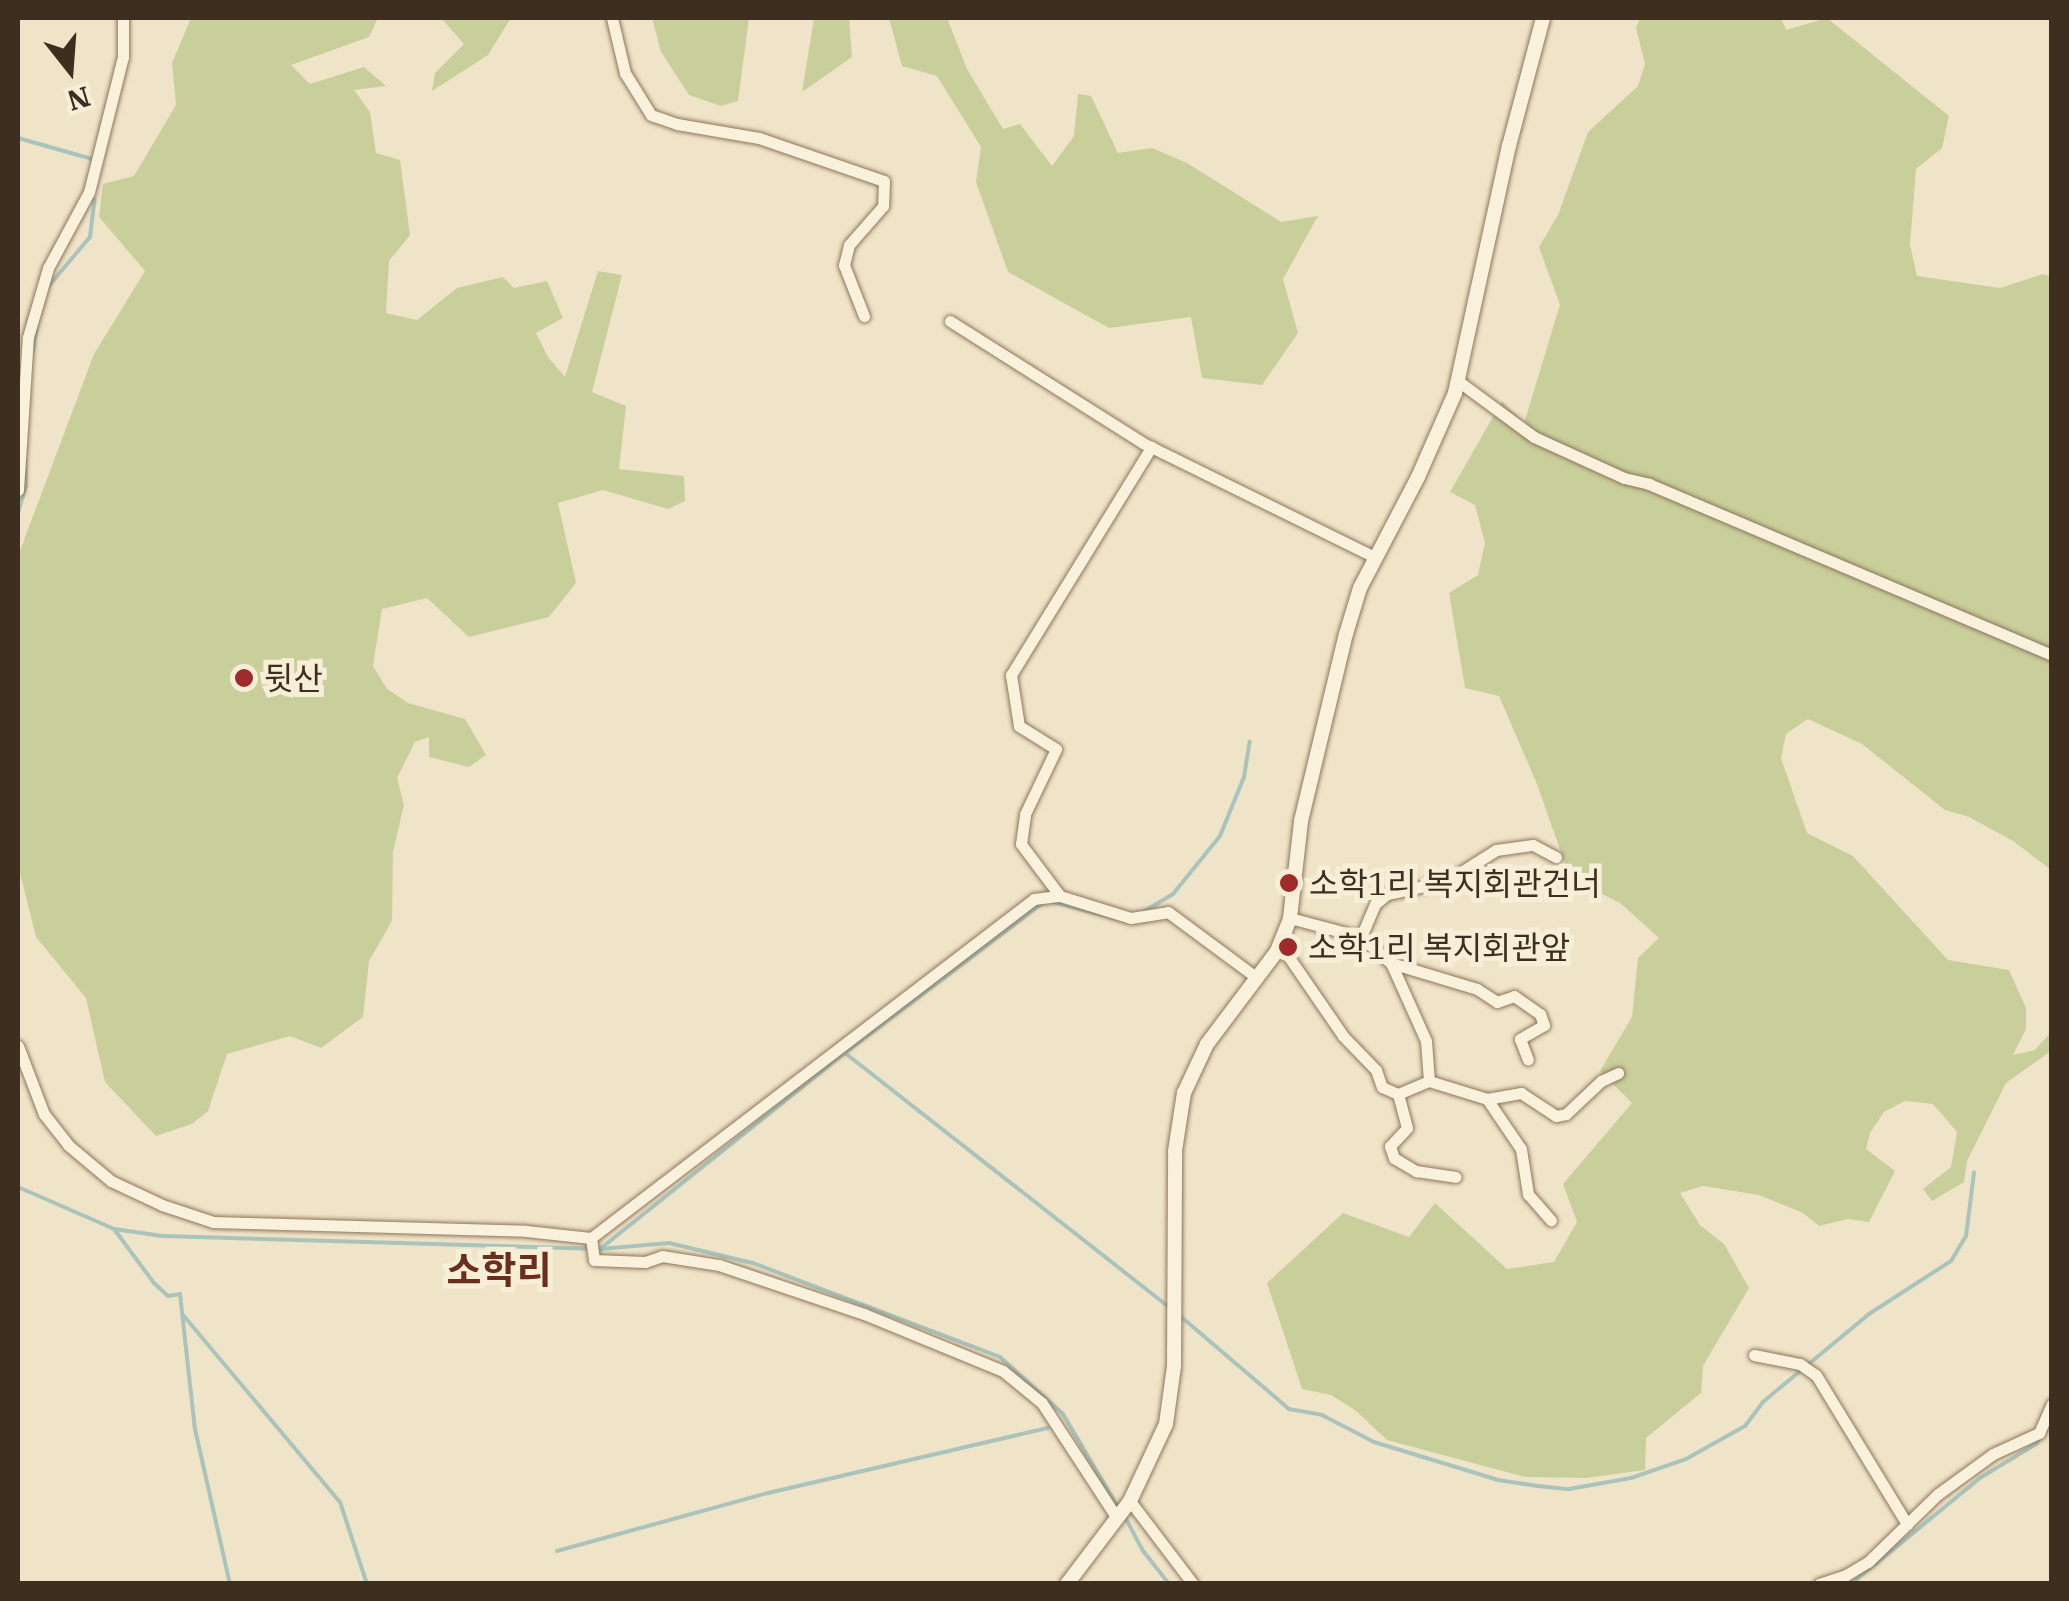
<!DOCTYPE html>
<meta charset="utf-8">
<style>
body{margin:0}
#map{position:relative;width:2069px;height:1601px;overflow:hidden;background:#f0e4c8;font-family:"IBM Plex Serif","Noto Sans KR",serif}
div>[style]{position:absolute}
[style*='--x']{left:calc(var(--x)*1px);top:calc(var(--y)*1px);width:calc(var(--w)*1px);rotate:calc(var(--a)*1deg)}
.green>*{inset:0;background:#c9cf9b}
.stream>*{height:4px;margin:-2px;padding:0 2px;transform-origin:2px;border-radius:2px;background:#a9c4bc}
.roads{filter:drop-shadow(0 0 2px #8d765c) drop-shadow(0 0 2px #8d765c)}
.minor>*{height:11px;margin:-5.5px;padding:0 5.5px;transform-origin:5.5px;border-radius:5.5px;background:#faf1dc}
.tertiary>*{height:14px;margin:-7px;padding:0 7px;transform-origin:7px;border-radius:7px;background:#faf1dc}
.dots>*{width:28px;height:28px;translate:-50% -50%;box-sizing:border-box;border:5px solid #f7eed8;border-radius:50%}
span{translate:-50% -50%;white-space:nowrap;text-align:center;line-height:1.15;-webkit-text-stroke:10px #f7eed8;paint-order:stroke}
.poi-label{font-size:32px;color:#3d2e20}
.left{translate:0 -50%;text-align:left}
.quarter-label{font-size:38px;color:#6b2e1e;font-weight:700}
.frame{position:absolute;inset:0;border:20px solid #3d2e20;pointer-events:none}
.north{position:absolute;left:20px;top:20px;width:100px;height:100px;-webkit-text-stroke:8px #f7eed8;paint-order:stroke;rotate:163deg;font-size:28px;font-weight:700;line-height:40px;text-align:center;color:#3d2e20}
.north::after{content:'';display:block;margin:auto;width:35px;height:45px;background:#3d2e20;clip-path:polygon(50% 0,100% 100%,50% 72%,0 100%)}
</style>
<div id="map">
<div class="green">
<div style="clip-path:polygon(191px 18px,378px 18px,369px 37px,291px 65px,310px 84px,364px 67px,386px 86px,354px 90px,370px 112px,376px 153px,400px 160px,410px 235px,389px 261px,386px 313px,417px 320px,457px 288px,503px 277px,514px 288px,547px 281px,563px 318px,536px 333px,548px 357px,565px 377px,598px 271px,622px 275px,592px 392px,626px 406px,619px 469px,684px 476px,685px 501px,668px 509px,603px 490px,558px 503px,576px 583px,549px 617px,469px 637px,427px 598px,382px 609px,373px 666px,387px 689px,408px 703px,465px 719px,486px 755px,469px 767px,429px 757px,429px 737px,415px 742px,397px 778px,404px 805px,393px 852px,392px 921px,369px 961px,363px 1017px,321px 1048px,290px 1036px,227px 1054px,208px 1111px,192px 1124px,156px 1136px,105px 1082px,86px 998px,36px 937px,18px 865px,18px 556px,94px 354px,145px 271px,99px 217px,103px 184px,134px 176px,176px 105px,172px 63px)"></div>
<div style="clip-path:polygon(441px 18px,511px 18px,488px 55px,432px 91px,435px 73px,464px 44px)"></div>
<div style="clip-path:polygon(652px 18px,749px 18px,738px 101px,721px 106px,689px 95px,661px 52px)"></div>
<div style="clip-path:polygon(814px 18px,849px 18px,852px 57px,802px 92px)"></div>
<div style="clip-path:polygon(889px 18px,947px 18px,967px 69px,1003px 129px,1020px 124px,1052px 166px,1074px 136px,1078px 94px,1091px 96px,1118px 153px,1152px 148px,1187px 163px,1281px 222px,1318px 216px,1283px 279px,1298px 333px,1262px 385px,1202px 378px,1191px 317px,1109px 328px,1008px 272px,976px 182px,981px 147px,937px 76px,902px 66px)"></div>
<div style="clip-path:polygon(1640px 18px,1781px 18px,1786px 30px,1827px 18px,1949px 116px,1942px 148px,1916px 169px,1910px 245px,1917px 276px,2000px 288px,2043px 274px,2051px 277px,2051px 870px,2013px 841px,1969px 817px,1945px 810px,1862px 744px,1808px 719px,1786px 734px,1781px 758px,1807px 833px,1853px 856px,1948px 960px,2009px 970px,2026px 1008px,2026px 1029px,2013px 1055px,2035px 1050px,2051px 1032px,2051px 1051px,2006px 1083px,1967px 1161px,1964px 1182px,1932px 1201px,1923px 1189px,1951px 1167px,1957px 1132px,1933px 1104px,1905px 1101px,1884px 1112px,1870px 1133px,1866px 1149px,1895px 1171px,1869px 1222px,1848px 1219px,1819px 1226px,1803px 1213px,1759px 1195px,1703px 1186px,1680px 1193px,1700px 1225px,1724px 1244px,1749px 1288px,1703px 1366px,1701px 1393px,1646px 1438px,1645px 1470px,1586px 1478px,1525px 1477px,1387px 1440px,1355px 1410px,1331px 1395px,1302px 1389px,1267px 1283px,1343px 1213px,1409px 1237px,1435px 1203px,1507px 1269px,1554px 1262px,1577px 1222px,1563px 1184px,1632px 1103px,1600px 1071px,1632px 1017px,1638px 958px,1659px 938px,1620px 903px,1570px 878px,1537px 784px,1499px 696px,1465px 688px,1449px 593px,1478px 575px,1485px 543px,1475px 505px,1450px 492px,1502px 401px,1524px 423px,1560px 305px,1539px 247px,1558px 215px,1588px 132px,1638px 86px,1645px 64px,1636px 28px)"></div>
</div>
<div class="stream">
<div style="--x:18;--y:138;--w:77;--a:15.8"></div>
<div style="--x:47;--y:288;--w:67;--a:-49.9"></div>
<div style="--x:90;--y:237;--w:38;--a:-83"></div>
<div style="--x:33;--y:351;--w:25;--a:-81"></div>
<div style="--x:18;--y:513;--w:29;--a:-74"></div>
<div style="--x:26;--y:485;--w:25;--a:-92"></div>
<div style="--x:1053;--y:902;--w:74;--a:14.8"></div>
<div style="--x:1143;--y:912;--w:35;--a:-31"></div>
<div style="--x:1173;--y:894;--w:75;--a:-51"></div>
<div style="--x:1220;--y:836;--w:64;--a:-67.9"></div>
<div style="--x:1244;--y:777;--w:36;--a:-81"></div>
<div style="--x:845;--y:1053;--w:250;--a:-37.2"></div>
<div style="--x:18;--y:1187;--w:105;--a:23.6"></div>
<div style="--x:114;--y:1229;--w:49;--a:8.1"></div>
<div style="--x:163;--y:1236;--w:428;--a:1.7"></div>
<div style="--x:114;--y:1229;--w:67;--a:53.5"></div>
<div style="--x:154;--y:1283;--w:19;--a:43"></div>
<div style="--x:168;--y:1296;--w:12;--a:-9"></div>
<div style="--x:180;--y:1294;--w:136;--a:83.7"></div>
<div style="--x:195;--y:1429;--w:159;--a:77.3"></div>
<div style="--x:600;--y:1249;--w:314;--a:-38.7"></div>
<div style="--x:845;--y:1053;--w:410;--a:38.1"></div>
<div style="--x:600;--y:1249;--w:69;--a:-5"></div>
<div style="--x:669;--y:1243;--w:86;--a:13.4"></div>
<div style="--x:753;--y:1263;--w:264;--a:20.8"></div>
<div style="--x:1000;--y:1357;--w:85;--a:42.1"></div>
<div style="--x:1063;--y:1414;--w:110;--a:59.5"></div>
<div style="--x:183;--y:1315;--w:244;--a:50"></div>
<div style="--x:340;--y:1502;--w:86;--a:71.8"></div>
<div style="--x:1179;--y:1315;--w:145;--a:40.5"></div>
<div style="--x:1289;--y:1409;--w:34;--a:10"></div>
<div style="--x:1322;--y:1415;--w:59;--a:27.4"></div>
<div style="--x:1374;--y:1442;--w:130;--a:17"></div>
<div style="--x:1498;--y:1480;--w:40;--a:8.5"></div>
<div style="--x:1538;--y:1486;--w:31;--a:6"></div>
<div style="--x:1569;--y:1489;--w:63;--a:-10.1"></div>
<div style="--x:1631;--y:1478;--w:58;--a:-19.1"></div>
<div style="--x:1686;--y:1459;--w:68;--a:-29.2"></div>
<div style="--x:1745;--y:1426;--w:31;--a:-53"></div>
<div style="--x:1764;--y:1401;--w:136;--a:-39.6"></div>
<div style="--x:1869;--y:1314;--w:98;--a:-32.9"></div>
<div style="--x:1951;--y:1261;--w:29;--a:-59"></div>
<div style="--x:1966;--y:1236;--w:64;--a:-82.8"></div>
<div style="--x:1125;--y:1517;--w:40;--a:62"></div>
<div style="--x:1144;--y:1552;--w:41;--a:52"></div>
<div style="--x:557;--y:1551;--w:219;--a:-15.4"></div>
<div style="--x:768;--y:1493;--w:287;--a:-13.1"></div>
<div style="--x:1851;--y:1584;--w:167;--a:-39.4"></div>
<div style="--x:1980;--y:1478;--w:66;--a:-31.3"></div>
<div style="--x:2036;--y:1444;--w:28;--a:-55"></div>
</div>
<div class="roads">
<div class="minor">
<div style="--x:612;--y:18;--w:57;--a:76.7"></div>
<div style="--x:625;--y:73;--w:49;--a:58.2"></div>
<div style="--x:651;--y:115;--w:28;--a:19"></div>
<div style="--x:677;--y:124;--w:83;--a:9.7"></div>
<div style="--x:759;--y:138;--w:132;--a:19"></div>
<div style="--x:884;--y:181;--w:25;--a:92"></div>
<div style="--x:883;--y:206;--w:52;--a:131.1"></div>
<div style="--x:849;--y:245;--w:21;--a:104"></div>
<div style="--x:844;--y:265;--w:55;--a:68.6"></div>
<div style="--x:950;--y:321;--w:228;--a:32.3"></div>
<div style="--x:1143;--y:443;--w:258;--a:26.2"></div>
<div style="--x:1458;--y:381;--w:94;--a:36.4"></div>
<div style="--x:1534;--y:437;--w:99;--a:24.5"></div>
<div style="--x:1624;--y:478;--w:26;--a:13"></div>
<div style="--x:1649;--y:484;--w:438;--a:23"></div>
<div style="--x:18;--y:490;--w:153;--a:-86.3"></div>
<div style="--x:28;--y:337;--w:72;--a:-73.8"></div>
<div style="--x:48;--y:268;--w:86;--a:-61.7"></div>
<div style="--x:89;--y:192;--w:139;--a:-75.9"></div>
<div style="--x:123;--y:57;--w:39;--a:-90"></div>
<div style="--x:1060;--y:896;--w:65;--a:-126.9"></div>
<div style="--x:1021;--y:844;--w:30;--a:-82"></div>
<div style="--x:1025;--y:814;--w:72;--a:-64.5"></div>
<div style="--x:1056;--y:749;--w:44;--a:-148.1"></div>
<div style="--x:1019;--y:726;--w:52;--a:-98.9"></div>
<div style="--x:1011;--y:675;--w:268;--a:-58.4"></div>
<div style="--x:1290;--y:918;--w:73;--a:15"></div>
<div style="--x:1361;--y:937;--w:40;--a:41"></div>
<div style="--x:1391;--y:963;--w:85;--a:65.8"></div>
<div style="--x:1426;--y:1041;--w:40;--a:85.7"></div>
<div style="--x:1283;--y:936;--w:14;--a:86"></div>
<div style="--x:1284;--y:950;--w:104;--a:55.5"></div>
<div style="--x:1343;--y:1036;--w:47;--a:45.9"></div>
<div style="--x:1376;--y:1070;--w:18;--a:71"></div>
<div style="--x:1382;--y:1087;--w:17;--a:24"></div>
<div style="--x:1398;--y:1094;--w:34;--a:-23"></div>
<div style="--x:1429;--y:1081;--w:61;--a:17.2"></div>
<div style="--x:1487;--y:1099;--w:35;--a:-10"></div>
<div style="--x:1521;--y:1093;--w:42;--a:33.3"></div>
<div style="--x:1556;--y:1116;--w:10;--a:-11"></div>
<div style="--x:1566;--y:1114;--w:48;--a:-43.3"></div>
<div style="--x:1601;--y:1081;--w:19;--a:-25"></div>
<div style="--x:1361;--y:937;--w:36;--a:-67"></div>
<div style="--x:1375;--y:904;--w:16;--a:-40"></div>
<div style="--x:1387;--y:894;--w:61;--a:-12.2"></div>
<div style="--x:1447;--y:881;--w:58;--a:-32.3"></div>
<div style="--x:1496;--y:850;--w:37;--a:-8"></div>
<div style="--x:1533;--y:845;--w:26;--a:28"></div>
<div style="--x:1391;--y:963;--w:90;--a:16.8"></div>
<div style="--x:1477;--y:989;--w:24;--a:33"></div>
<div style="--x:1497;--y:1002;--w:18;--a:-19"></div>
<div style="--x:1514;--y:996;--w:32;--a:35"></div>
<div style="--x:1540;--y:1014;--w:12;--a:70"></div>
<div style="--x:1544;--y:1025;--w:28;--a:150"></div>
<div style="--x:1520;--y:1039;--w:22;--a:69"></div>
<div style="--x:18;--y:1046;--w:73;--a:69.1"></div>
<div style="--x:44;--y:1114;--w:39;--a:52"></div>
<div style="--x:68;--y:1145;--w:56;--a:39.9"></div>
<div style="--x:111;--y:1181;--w:56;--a:25.2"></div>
<div style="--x:162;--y:1205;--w:54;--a:18.4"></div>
<div style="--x:213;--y:1222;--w:313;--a:1.6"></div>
<div style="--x:526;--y:1231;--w:65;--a:6.1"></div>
<div style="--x:591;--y:1238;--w:558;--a:-37.42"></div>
<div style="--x:1034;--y:899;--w:26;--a:-7"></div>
<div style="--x:1060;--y:896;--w:74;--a:17.2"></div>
<div style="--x:1131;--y:918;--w:37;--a:-9"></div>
<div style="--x:1168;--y:912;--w:109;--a:36.5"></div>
<div style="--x:1398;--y:1094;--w:35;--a:75"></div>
<div style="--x:1407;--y:1128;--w:25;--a:133"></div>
<div style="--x:1390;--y:1146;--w:13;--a:72"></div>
<div style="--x:1394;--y:1158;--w:26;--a:31"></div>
<div style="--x:1416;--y:1171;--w:40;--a:8.5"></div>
<div style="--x:1487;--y:1099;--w:60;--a:55.8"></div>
<div style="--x:1521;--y:1149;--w:46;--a:81.2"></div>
<div style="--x:1528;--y:1194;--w:35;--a:49"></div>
<div style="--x:591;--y:1238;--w:22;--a:82"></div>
<div style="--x:594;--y:1260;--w:51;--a:2.2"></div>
<div style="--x:645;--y:1262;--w:18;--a:-19"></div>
<div style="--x:662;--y:1256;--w:58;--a:9"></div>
<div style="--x:719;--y:1265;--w:153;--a:18.7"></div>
<div style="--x:864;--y:1314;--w:150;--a:22.3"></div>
<div style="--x:1003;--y:1371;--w:50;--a:39.4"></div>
<div style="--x:1042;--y:1403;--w:137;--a:56.9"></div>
<div style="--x:1754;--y:1355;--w:47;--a:11.1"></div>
<div style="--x:1800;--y:1364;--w:19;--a:35"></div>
<div style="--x:1816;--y:1375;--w:175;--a:58.6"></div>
<div style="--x:1130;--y:1501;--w:104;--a:52.8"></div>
<div style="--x:1819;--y:1584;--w:28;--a:-18"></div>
<div style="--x:1846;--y:1575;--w:26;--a:-31"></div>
<div style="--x:1868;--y:1562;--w:98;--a:-44.2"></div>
<div style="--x:1938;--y:1494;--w:68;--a:-36"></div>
<div style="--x:1993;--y:1454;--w:51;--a:-24.5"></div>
<div style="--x:2039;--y:1433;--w:32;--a:-66"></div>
</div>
<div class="tertiary">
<div style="--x:1067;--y:1584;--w:104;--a:-52.8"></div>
<div style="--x:1130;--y:1501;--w:85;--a:-64.9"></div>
<div style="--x:1166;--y:1424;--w:59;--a:-82.1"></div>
<div style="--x:1174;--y:1366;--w:215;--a:-89.7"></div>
<div style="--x:1175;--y:1151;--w:59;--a:-81.2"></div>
<div style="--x:1184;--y:1093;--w:54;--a:-64.9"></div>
<div style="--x:1207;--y:1044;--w:116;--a:-53"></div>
<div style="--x:1277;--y:951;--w:35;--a:-68"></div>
<div style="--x:1290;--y:918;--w:98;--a:-83.5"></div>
<div style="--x:1301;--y:821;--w:192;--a:-76.5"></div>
<div style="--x:1346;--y:634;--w:48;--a:-73.1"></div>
<div style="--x:1360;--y:588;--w:125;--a:-62.4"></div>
<div style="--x:1418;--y:477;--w:92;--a:-66.2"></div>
<div style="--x:1455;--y:393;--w:253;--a:-77.7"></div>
<div style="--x:1509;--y:146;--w:132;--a:-75.1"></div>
</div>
</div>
<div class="dots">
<div style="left:244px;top:678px;background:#9e2a2b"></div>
<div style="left:1289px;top:883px;background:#9e2a2b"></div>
<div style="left:1288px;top:947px;background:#9e2a2b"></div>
</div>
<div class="poi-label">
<span class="left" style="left:264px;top:678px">뒷산</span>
<span class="left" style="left:1309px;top:883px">소학1리 복지회관건너</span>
<span class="left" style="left:1308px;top:947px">소학1리 복지회관앞</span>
</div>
<div class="quarter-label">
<span style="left:499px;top:1270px">소학리</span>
</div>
<div class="frame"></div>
<div class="north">N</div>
</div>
